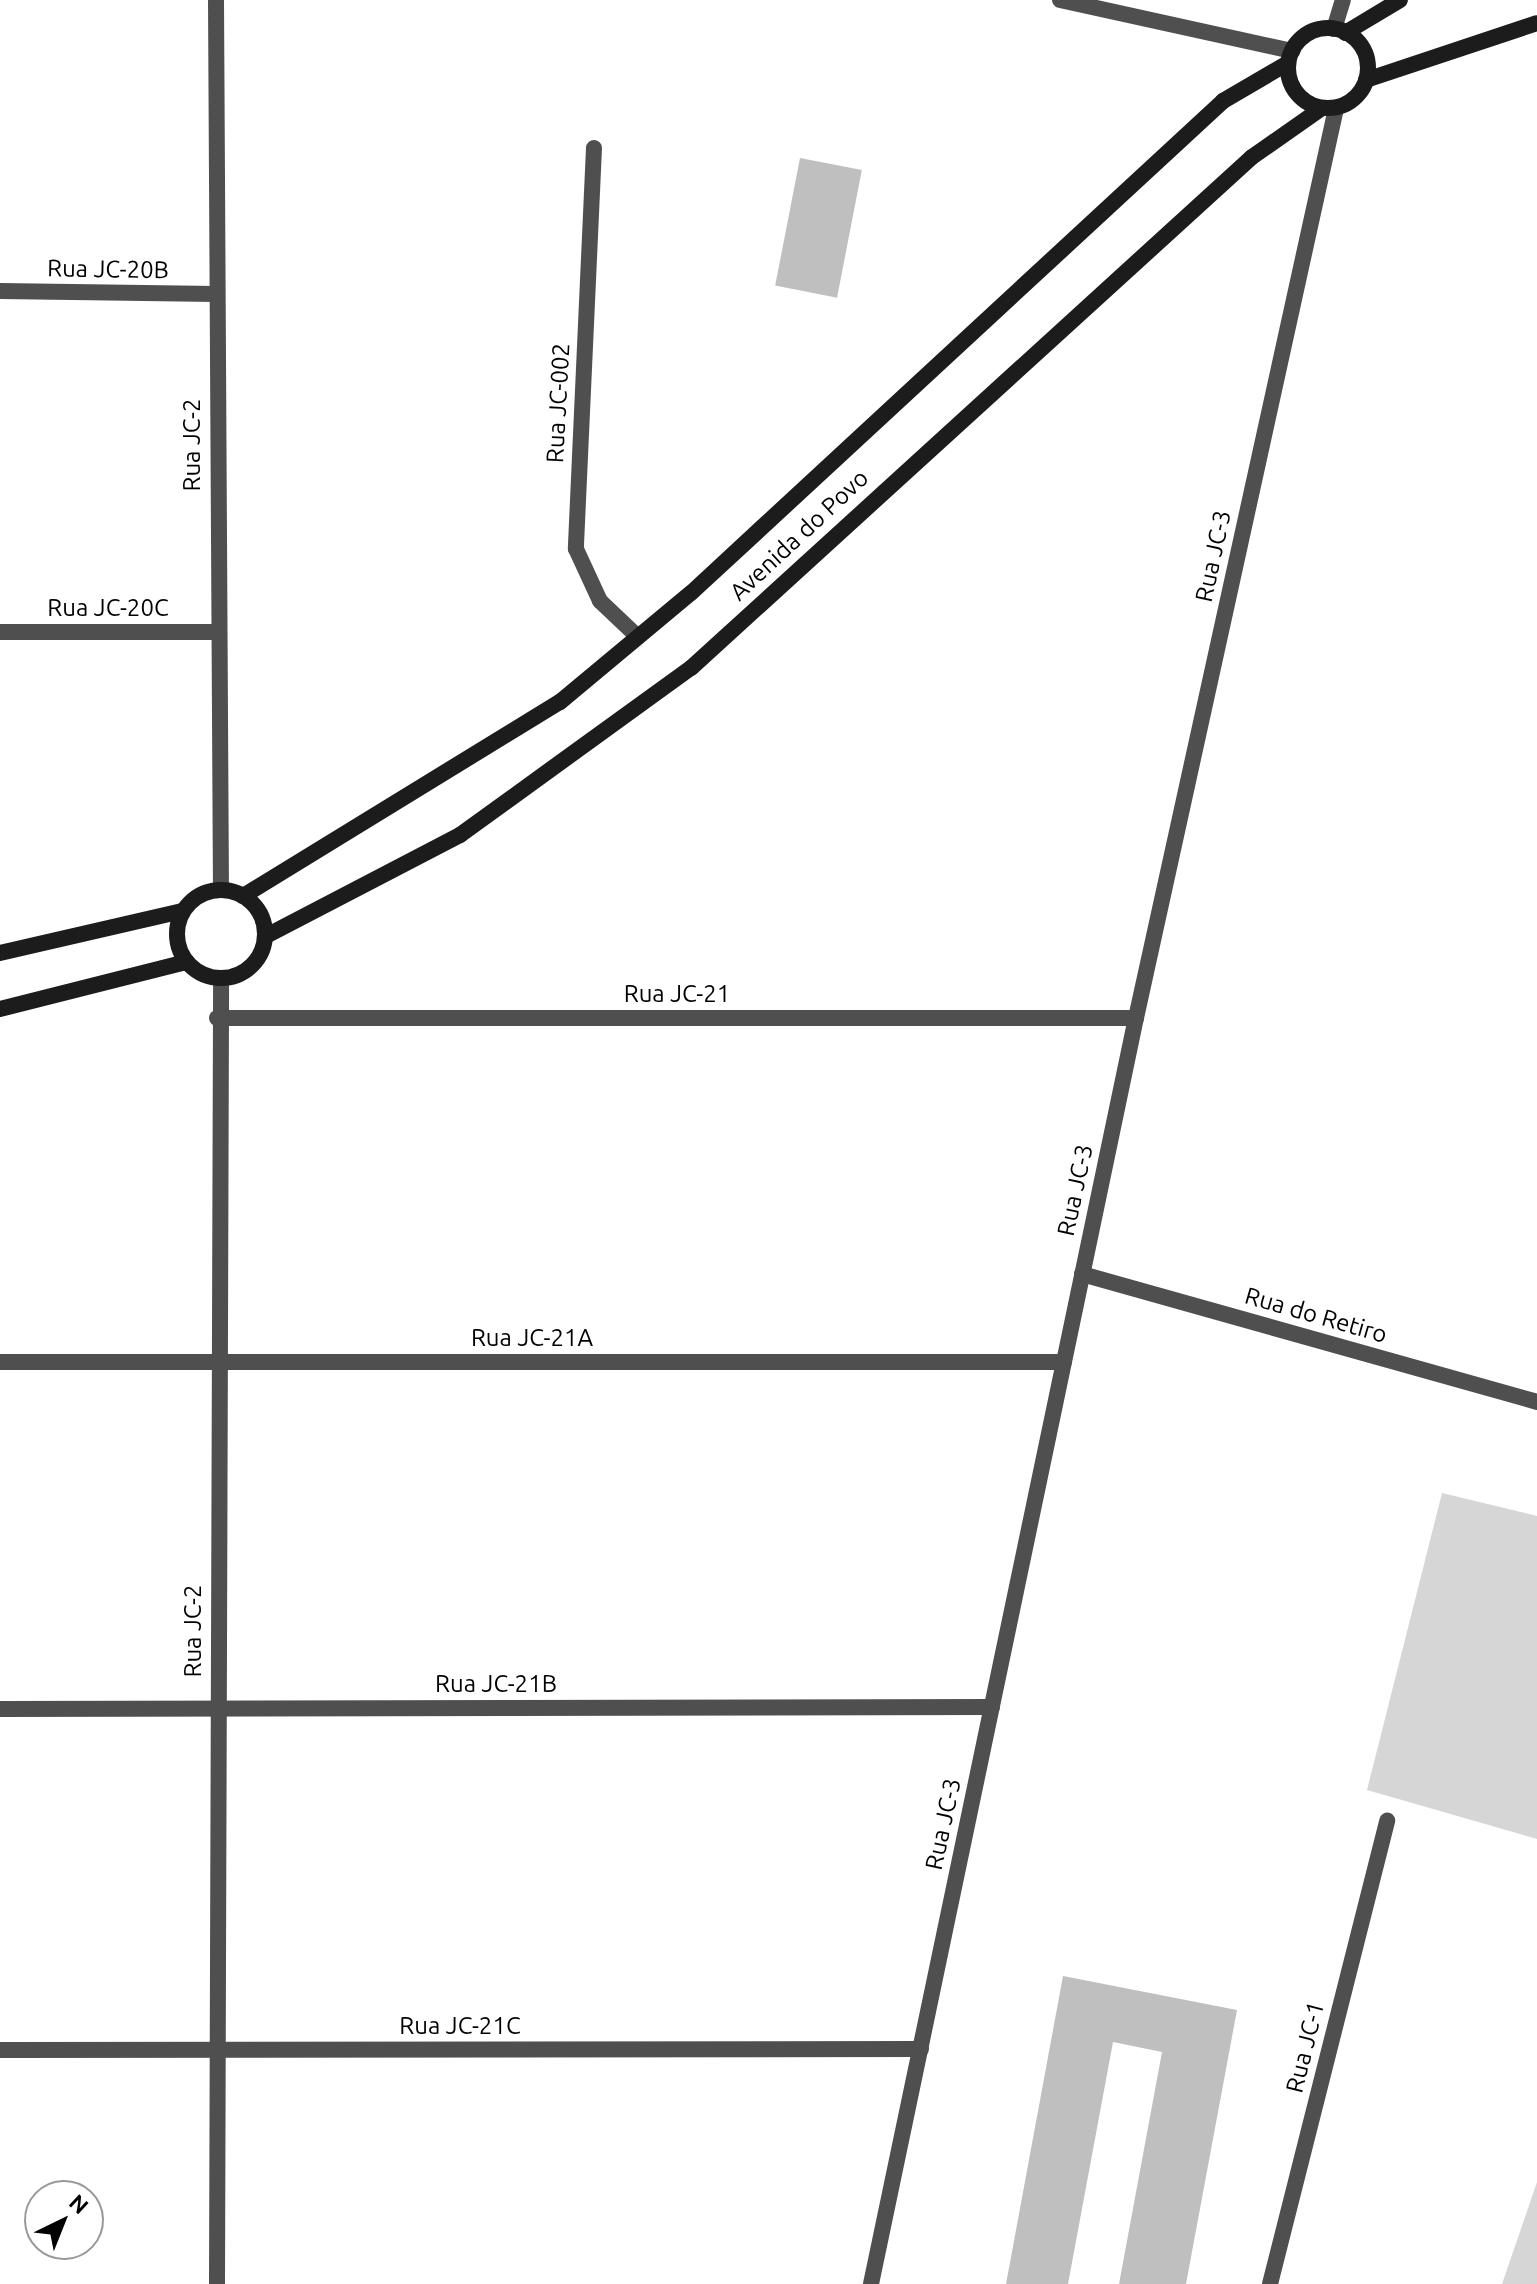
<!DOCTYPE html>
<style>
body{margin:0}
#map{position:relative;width:1537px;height:2284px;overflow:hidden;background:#fff;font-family:Ubuntu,sans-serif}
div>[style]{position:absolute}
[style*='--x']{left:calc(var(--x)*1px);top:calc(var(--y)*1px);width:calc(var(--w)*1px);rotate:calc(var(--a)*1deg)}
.green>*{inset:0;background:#d6d6d6}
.building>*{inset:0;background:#bfbfbf;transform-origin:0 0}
.street>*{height:16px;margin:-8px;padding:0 8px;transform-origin:8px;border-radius:8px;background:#4f4f4f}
.secondary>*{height:16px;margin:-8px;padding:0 8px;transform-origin:8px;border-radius:8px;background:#1c1c1c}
.secondary>.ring{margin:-8px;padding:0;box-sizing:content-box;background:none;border:16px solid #1c1c1c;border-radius:50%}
span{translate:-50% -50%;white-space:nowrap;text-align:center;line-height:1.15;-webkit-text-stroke:6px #fff;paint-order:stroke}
.street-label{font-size:24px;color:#000}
.north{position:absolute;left:24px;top:2180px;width:80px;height:80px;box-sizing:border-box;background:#fff;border:2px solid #999;border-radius:50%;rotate:43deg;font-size:22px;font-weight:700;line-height:32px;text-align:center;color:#000}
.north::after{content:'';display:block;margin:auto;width:28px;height:36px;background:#000;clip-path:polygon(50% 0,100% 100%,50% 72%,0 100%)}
</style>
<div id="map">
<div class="green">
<div style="clip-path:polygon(1442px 1493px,1537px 1516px,1537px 1839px,1367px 1790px)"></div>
<div style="clip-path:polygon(1537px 2182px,1537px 2284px,1502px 2284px)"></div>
</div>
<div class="building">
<div style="left:800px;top:158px;width:63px;height:130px;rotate:11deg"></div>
<div style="clip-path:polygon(1063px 1976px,1237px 2010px,1186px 2284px,1119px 2284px,1162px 2052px,1113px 2042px,1068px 2284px,1006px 2284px)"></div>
</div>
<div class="street">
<div style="--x:216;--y:0;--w:889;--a:89.68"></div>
<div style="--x:1060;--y:0;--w:238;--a:12.4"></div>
<div style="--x:1334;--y:29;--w:30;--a:-73"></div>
<div style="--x:594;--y:148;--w:401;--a:92.6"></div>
<div style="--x:576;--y:549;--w:57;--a:65.2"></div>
<div style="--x:600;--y:601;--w:52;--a:43.5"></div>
<div style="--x:0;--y:291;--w:216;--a:0.8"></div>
<div style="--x:0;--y:632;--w:217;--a:0"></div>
<div style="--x:217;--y:1018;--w:919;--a:0"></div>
<div style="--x:1082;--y:1274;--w:473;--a:15.7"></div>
<div style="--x:0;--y:1362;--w:1064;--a:0"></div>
<div style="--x:0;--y:1709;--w:992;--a:-0.12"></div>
<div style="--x:0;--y:2050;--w:921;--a:-0.06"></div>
<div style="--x:217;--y:2284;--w:1305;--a:-89.82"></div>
<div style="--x:871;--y:2284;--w:1293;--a:-78.18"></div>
<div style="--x:1136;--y:1018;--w:932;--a:-77.6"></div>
<div style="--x:1270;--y:2284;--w:478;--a:-75.8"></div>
</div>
<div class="secondary">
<div class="ring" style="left:1288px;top:28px;width:64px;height:64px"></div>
<div style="--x:1345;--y:33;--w:64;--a:-31"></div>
<div style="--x:1366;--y:80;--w:180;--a:-18.4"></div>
<div class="ring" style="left:177px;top:890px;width:72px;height:72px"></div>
<div style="--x:243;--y:896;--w:372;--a:-31.5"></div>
<div style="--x:560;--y:702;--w:170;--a:-39.8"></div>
<div style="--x:691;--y:593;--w:725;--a:-42.76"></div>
<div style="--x:1223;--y:101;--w:75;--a:-30.3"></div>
<div style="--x:266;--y:936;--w:219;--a:-27.5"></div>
<div style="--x:460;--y:835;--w:285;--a:-35.9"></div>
<div style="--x:691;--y:668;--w:759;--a:-42.33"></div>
<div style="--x:1252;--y:157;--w:85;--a:-35"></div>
<div style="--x:0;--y:953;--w:187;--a:-13"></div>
<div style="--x:0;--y:1009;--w:192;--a:-14.2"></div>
</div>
<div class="street-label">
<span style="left:108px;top:269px;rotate:1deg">Rua JC-20B</span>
<span style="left:558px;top:403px;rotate:-87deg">Rua JC-002</span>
<span style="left:192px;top:445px;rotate:-90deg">Rua JC-2</span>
<span style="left:799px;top:535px;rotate:-43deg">Avenida do Povo</span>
<span style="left:1213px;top:556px;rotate:-78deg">Rua JC-3</span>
<span style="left:108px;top:608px">Rua JC-20C</span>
<span style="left:677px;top:994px">Rua JC-21</span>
<span style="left:1075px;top:1190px;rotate:-78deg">Rua JC-3</span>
<span style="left:1316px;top:1315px;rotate:16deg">Rua do Retiro</span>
<span style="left:532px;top:1338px">Rua JC-21A</span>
<span style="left:193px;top:1631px;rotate:-90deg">Rua JC-2</span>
<span style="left:496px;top:1684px">Rua JC-21B</span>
<span style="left:943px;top:1824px;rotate:-78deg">Rua JC-3</span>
<span style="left:460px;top:2026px">Rua JC-21C</span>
<span style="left:1305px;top:2047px;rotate:-76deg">Rua JC-1</span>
</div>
<div class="north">N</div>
</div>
